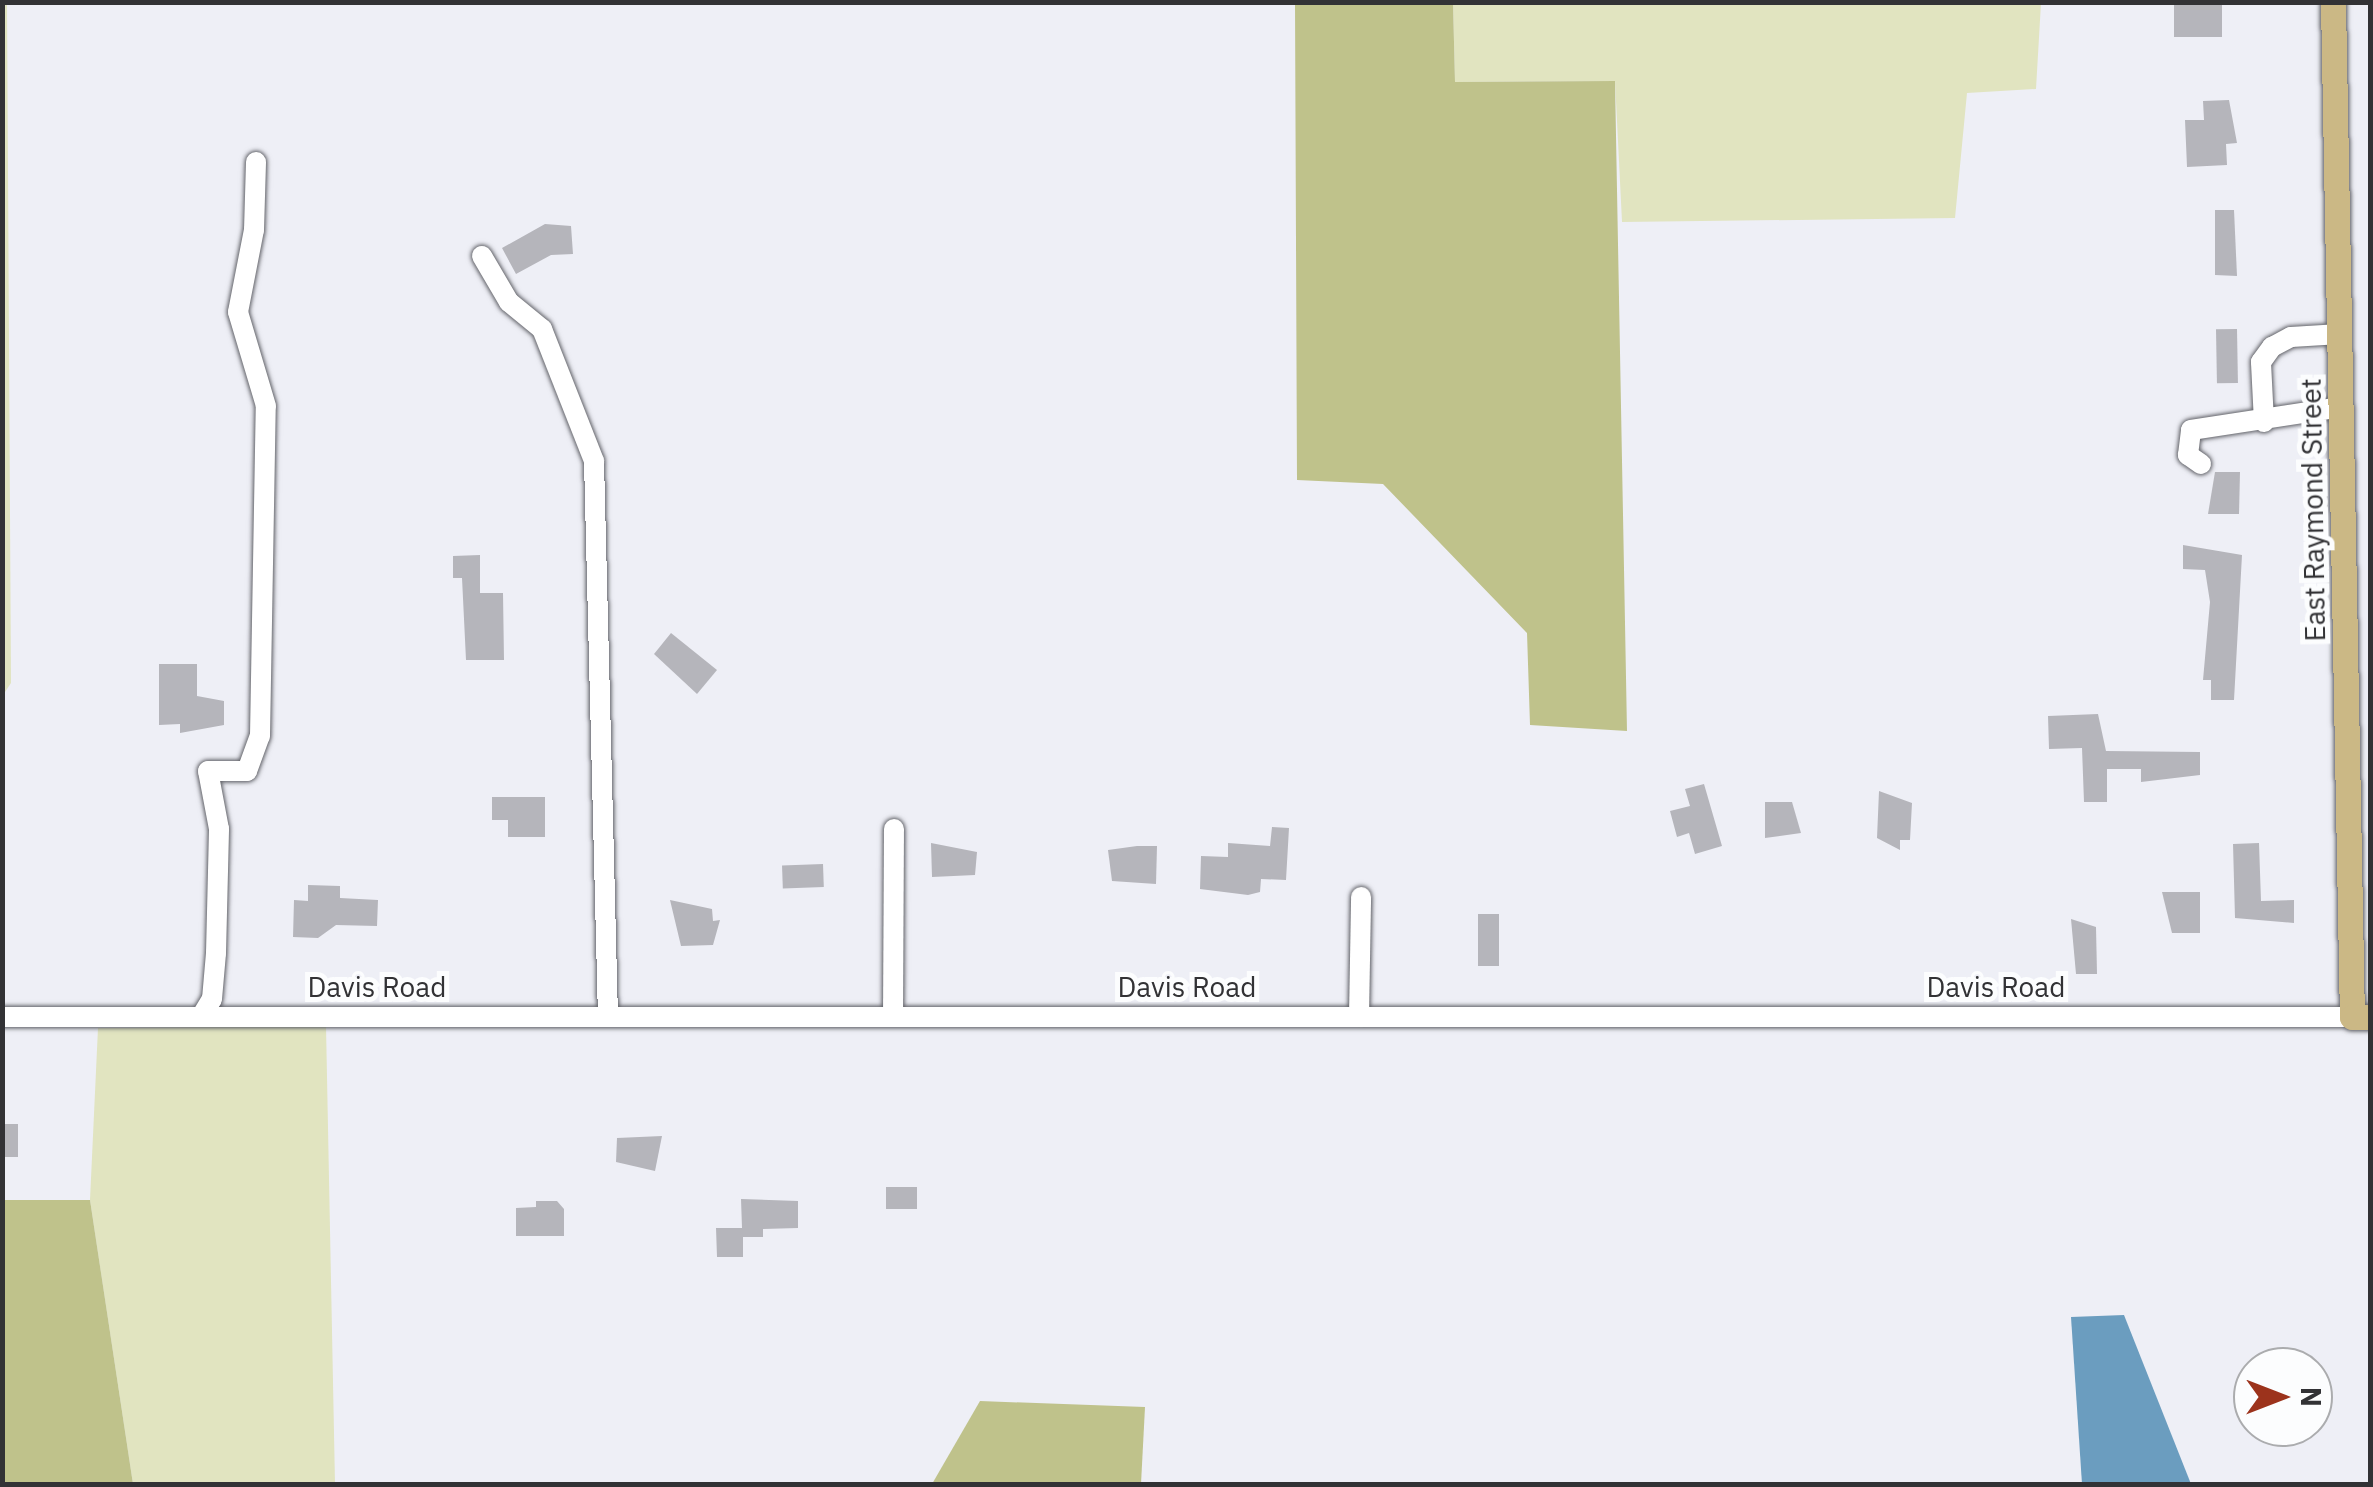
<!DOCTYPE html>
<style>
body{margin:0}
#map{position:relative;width:2373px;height:1487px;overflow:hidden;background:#eeeff6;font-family:"IBM Plex Sans",sans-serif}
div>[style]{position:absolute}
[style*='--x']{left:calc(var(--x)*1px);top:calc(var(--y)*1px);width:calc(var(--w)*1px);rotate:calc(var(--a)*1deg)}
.green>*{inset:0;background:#e1e4c0}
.forest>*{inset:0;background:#bfc28b}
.water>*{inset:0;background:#6b9dbf}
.building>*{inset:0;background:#b5b5bb;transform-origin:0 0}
.roads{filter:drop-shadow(0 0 2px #63646a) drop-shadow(0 0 2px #63646a)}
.minor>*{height:20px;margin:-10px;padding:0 10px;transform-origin:10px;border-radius:10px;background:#fff}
.major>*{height:25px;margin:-12.5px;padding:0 12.5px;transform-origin:12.5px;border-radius:12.5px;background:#cbb885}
span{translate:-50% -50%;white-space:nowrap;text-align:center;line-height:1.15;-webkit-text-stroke:10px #fcfdfe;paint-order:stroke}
.street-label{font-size:28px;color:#323235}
.frame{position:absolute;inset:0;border:5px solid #323235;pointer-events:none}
.north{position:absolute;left:2233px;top:1347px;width:100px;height:100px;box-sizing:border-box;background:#fcfdfe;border:2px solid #abacae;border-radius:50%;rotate:90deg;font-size:28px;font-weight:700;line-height:40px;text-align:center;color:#323235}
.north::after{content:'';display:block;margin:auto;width:35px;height:45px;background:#9c331c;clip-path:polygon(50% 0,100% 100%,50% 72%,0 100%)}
</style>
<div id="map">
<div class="green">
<div style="clip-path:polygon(7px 2px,11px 683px,3px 695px,2px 3px)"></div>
<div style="clip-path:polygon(1453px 3px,2041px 3px,2036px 89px,1967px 93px,1955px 218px,1622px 222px,1615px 81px,1455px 82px)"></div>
<div style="clip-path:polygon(326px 1026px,335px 1484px,133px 1484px,90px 1200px,98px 1028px)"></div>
</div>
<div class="forest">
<div style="clip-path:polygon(1295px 3px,1453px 3px,1455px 82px,1615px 81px,1627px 731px,1530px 725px,1527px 633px,1383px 484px,1297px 480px)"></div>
<div style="clip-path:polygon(3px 1200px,90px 1200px,133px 1484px,3px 1484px)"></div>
<div style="clip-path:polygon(980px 1401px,1145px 1407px,1141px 1484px,932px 1484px)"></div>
</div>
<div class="water">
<div style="clip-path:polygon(2124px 1315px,2191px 1484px,2082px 1484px,2071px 1317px)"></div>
</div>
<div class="building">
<div style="left:2174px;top:2px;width:48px;height:35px"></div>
<div style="clip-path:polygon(2229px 100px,2237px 143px,2226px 144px,2227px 165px,2187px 167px,2185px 120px,2204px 120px,2203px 101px)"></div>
<div style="clip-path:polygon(2215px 210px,2234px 210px,2237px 276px,2215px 275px)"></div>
<div style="clip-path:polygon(545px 224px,571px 226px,573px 254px,551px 255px,516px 274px,502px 248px)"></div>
<div style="left:2237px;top:329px;width:54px;height:21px;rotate:89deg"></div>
<div style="clip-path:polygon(2215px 472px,2240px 472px,2239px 514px,2208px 514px)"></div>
<div style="clip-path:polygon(2183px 545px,2242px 555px,2234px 700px,2211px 700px,2211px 680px,2203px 680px,2210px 602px,2205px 570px,2183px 569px)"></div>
<div style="clip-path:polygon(480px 555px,480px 593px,503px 593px,504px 660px,466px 660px,462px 578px,453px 578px,453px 556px)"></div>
<div style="clip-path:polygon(671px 633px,717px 670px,697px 694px,654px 654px)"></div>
<div style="clip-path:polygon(159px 664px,197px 664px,197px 696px,224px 701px,224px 725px,180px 733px,180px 724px,159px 725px)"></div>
<div style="clip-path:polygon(2098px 714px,2106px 751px,2200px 752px,2200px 775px,2141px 782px,2141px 769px,2107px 769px,2107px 802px,2084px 802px,2082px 748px,2049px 749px,2048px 716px)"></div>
<div style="clip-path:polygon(1704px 784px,1722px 846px,1695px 854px,1689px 833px,1677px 837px,1670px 811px,1690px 806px,1685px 789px)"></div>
<div style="clip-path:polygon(1879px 791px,1912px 803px,1910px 840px,1900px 840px,1900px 850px,1877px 838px)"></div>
<div style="clip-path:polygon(492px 797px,545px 797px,545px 837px,508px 837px,508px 820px,492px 820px)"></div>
<div style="clip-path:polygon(1765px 802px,1792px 802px,1801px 833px,1765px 838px)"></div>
<div style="clip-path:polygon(1272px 827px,1289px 828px,1286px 880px,1261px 879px,1260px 892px,1248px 895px,1200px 889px,1201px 856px,1228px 857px,1228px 843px,1270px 846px)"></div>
<div style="clip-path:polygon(931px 843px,977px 852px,975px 875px,932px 877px)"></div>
<div style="clip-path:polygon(2259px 843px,2261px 901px,2294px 900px,2294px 923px,2235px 918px,2233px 844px)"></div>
<div style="clip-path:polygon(1137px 846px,1157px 846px,1156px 884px,1112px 881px,1108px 850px)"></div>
<div style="left:823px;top:864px;width:23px;height:41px;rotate:88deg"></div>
<div style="clip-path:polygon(308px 885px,340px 886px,340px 898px,378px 900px,377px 926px,336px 925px,318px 938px,293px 937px,294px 900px,308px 901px)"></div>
<div style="clip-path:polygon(2162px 892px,2200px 892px,2200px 933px,2172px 933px)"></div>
<div style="clip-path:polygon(670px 900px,712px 909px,713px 921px,720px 920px,713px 945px,681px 946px)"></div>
<div style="left:1478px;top:914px;width:21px;height:52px"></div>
<div style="clip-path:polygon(2071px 919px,2096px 927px,2097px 974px,2076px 974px)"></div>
<div style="left:2px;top:1124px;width:16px;height:33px"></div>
<div style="clip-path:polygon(662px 1136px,655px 1171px,616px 1162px,617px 1138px)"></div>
<div style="left:886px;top:1187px;width:31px;height:22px"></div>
<div style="clip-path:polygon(741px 1199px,798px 1201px,798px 1228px,763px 1229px,763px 1237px,743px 1237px,743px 1257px,717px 1257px,716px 1228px,742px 1228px)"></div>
<div style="clip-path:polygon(536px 1201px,557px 1201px,564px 1209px,564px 1236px,516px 1236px,516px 1208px,536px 1207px)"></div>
</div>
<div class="roads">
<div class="minor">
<div style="--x:482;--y:256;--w:53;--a:59.6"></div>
<div style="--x:509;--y:302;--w:43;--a:39.3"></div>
<div style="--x:542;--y:329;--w:142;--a:68.5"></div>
<div style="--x:594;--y:461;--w:556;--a:88.56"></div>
<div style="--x:2264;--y:422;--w:60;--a:-92.9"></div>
<div style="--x:2261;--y:362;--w:19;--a:-54"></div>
<div style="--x:2272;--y:347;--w:21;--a:-28"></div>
<div style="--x:2291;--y:337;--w:49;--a:-3.5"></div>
<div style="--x:2201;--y:464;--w:16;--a:-145"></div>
<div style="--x:2188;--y:455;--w:25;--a:-83"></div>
<div style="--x:2191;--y:430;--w:152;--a:-8.7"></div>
<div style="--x:2;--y:1017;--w:2350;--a:0"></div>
<div style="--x:201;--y:1017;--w:21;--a:-59"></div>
<div style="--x:212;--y:999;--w:46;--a:-85"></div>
<div style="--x:216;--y:953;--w:124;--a:-88.6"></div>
<div style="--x:219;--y:829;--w:59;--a:-100.7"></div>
<div style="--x:208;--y:771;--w:39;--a:0"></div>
<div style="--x:247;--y:771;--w:37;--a:-70"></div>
<div style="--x:260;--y:736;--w:330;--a:-89"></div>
<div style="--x:266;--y:406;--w:98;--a:-106.6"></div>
<div style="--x:238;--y:312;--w:84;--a:-79"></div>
<div style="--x:254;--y:230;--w:68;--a:-88.3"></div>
<div style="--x:893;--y:1017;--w:188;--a:-89.7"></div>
<div style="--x:1359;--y:1017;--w:120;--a:-89"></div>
</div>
<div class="major">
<div style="--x:2333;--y:2;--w:1015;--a:88.93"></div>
<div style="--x:2352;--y:1017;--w:18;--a:0"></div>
</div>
</div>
<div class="street-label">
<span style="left:2313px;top:510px;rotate:-91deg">East Raymond Street</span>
<span style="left:377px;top:987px">Davis Road</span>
<span style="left:1187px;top:987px">Davis Road</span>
<span style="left:1996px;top:987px">Davis Road</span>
</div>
<div class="frame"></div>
<div class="north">N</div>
</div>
